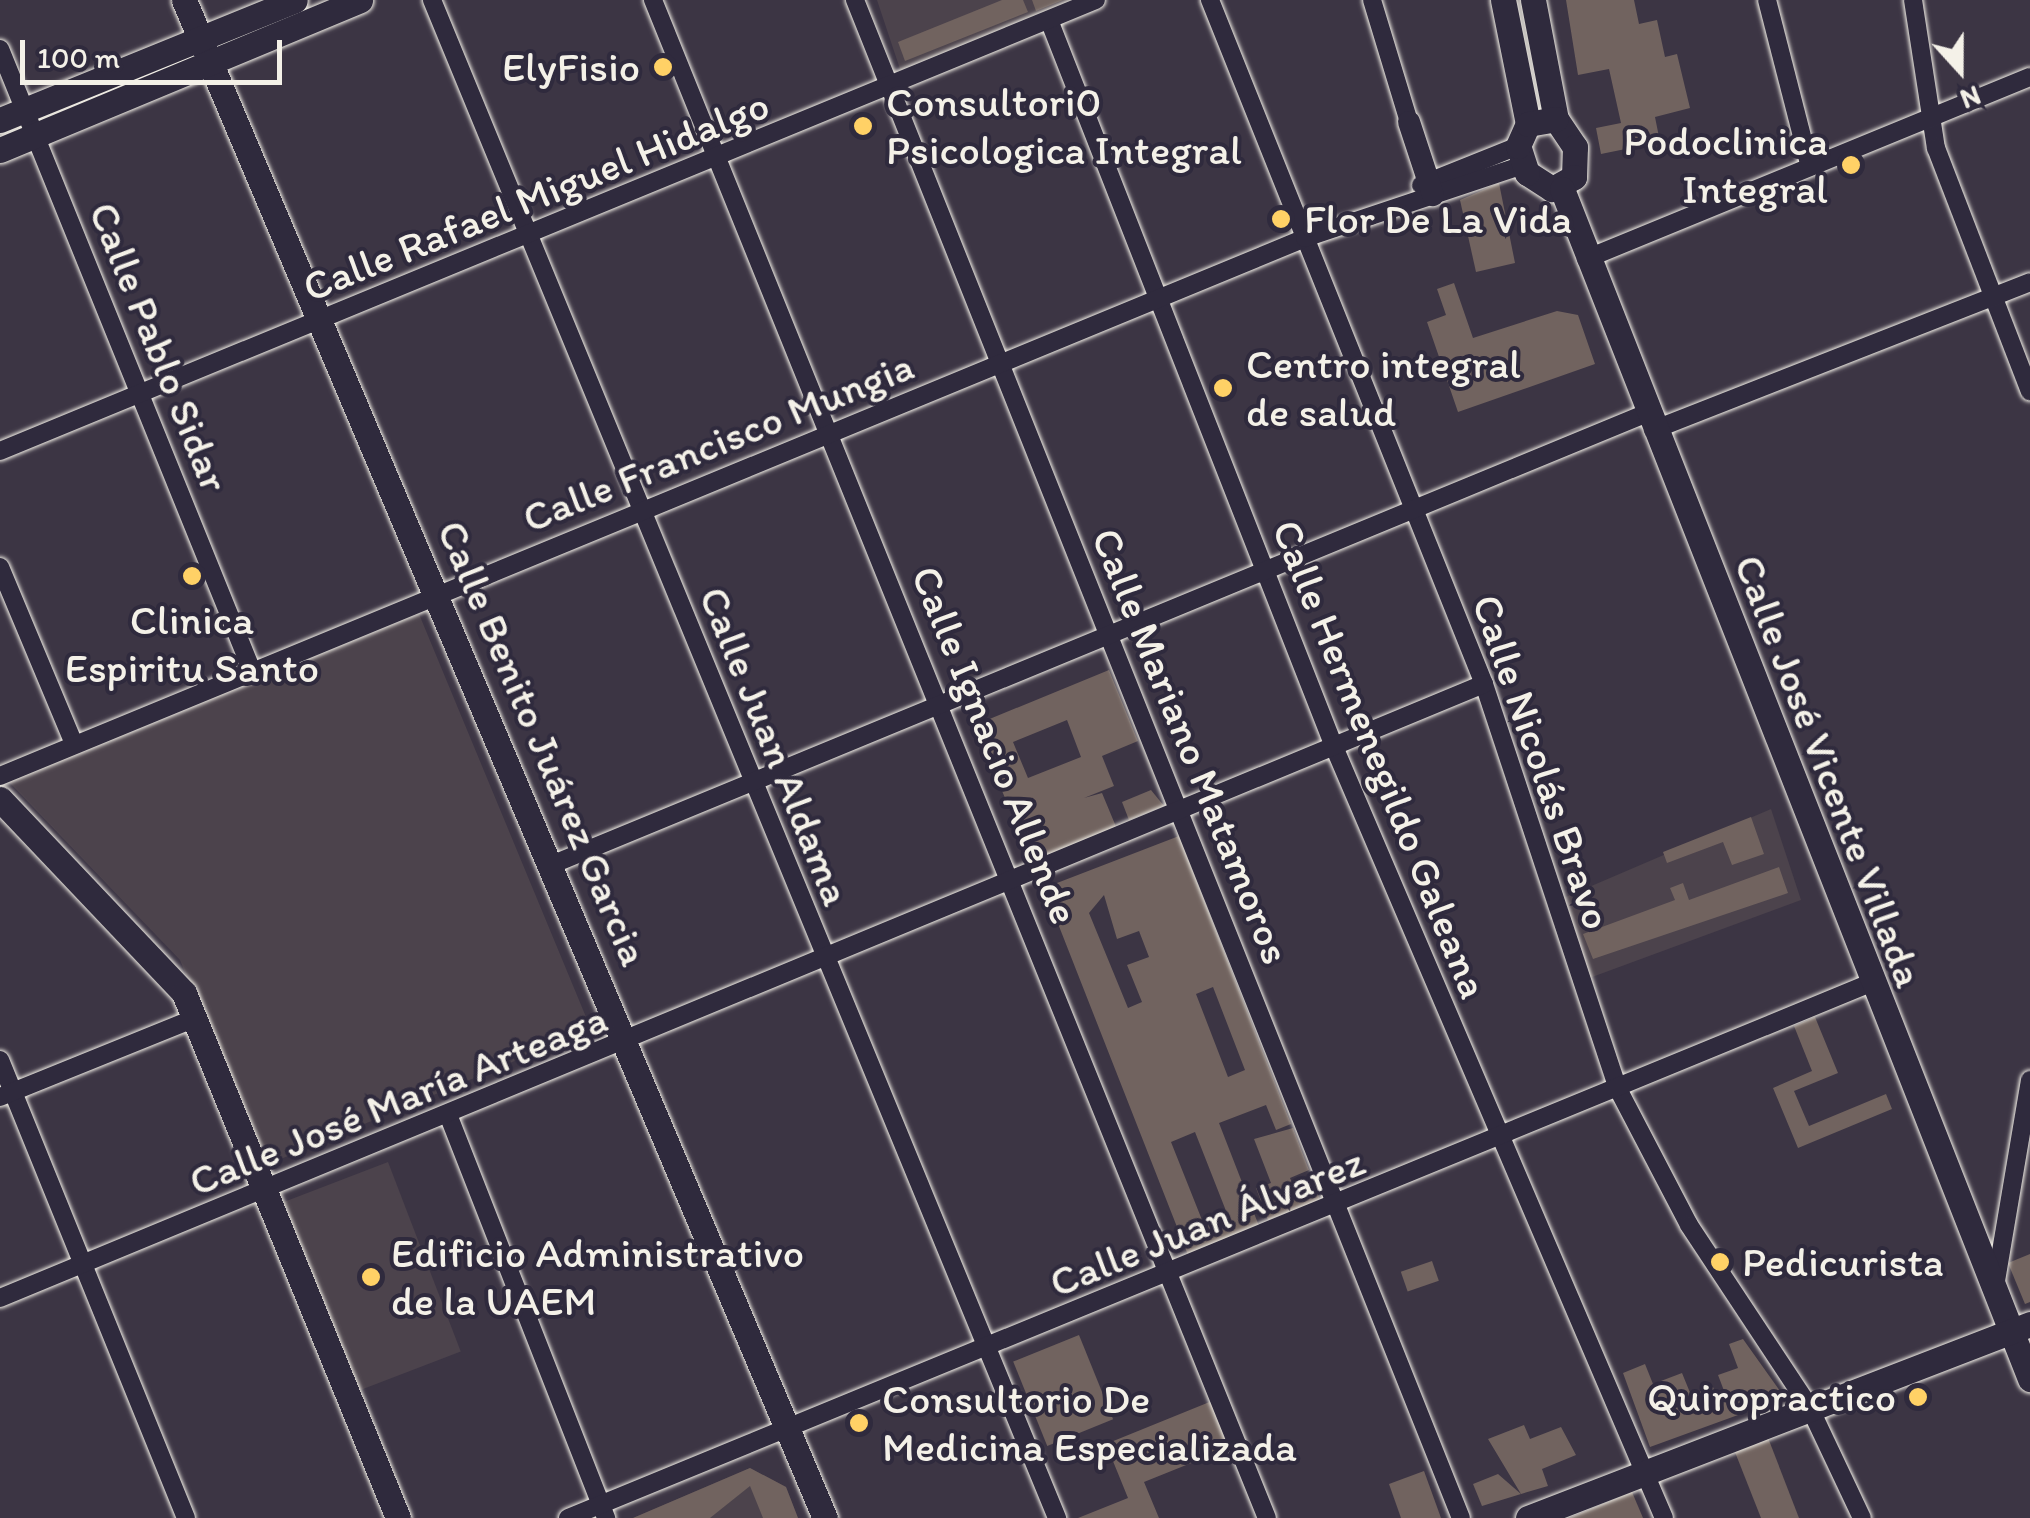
<!DOCTYPE html>
<meta charset="utf-8">
<style>
body{margin:0}
#map{position:relative;width:2030px;height:1518px;overflow:hidden;background:#3c3544;font-family:Itim,sans-serif}
div>[style]{position:absolute}
[style*='--x']{left:calc(var(--x)*1px);top:calc(var(--y)*1px);width:calc(var(--w)*1px);rotate:calc(var(--a)*1deg)}
.built>*{inset:0;background:#4c434c;transform-origin:0 0}
.building>*{inset:0;background:#71635f;transform-origin:0 0}
.roads{filter:drop-shadow(0 0 2px #f4f1e8) drop-shadow(0 0 2px #f4f1e8)}
.minor>*{height:18px;margin:-9px;padding:0 9px;transform-origin:9px;border-radius:9px;background:#2f2a3d}
.tertiary>*{height:22px;margin:-11px;padding:0 11px;transform-origin:11px;border-radius:11px;background:#2f2a3d}
.secondary>*{height:25px;margin:-12.5px;padding:0 12.5px;transform-origin:12.5px;border-radius:12.5px;background:#2f2a3d}
.dots>*{width:28px;height:28px;translate:-50% -50%;box-sizing:border-box;border:5px solid #2f2a3d;border-radius:50%}
span{translate:-50% -50%;white-space:nowrap;text-align:center;line-height:1.15;-webkit-text-stroke:8px #2f2a3d;paint-order:stroke}
.poi-label{font-size:42px;color:#f4f1e8}
.right{translate:-100% -50%;text-align:right}
.left{translate:0 -50%;text-align:left}
.street-label{font-size:42px;color:#f4f1e8}
.north{position:absolute;left:1910px;top:20px;width:100px;height:100px;-webkit-text-stroke:8px #2f2a3d;paint-order:stroke;rotate:159deg;font-size:28px;font-weight:700;line-height:40px;text-align:center;color:#f4f1e8}
.north::after{content:'';display:block;margin:auto;width:35px;height:45px;background:#f4f1e8;clip-path:polygon(50% 0,100% 100%,50% 72%,0 100%)}
.scale{position:absolute;left:20px;top:40px;width:262px;height:45px;box-sizing:border-box;border:5px solid #f4f1e8;border-top:0;padding-left:12px;font-size:30px;line-height:35px;white-space:nowrap;color:#f4f1e8;-webkit-text-stroke:8px #2f2a3d;paint-order:stroke}
</style>
<div id="map">
<div class="built">
<div style="clip-path:polygon(877px 0,1070px 0,901px 72px)"></div>
<div style="clip-path:polygon(419px 614px,591px 1029px,264px 1166px,180px 960px,8px 781px)"></div>
<div style="clip-path:polygon(1771px 809px,1801px 900px,1584px 980px,1554px 902px)"></div>
<div style="left:388px;top:1162px;width:203px;height:113px;rotate:69deg"></div>
<div style="clip-path:polygon(750px 1468px,786px 1487px,798px 1518px,633px 1518px)"></div>
</div>
<div class="building">
<div style="clip-path:polygon(1002px 0,1023px 0,1028px 12px,905px 61px,898px 42px)"></div>
<div style="clip-path:polygon(1032px 0,1063px 0,1036px 11px)"></div>
<div style="clip-path:polygon(1566px 0,1634px 0,1639px 24px,1657px 20px,1665px 57px,1677px 54px,1690px 108px,1655px 117px,1660px 142px,1601px 154px,1596px 128px,1621px 123px,1609px 69px,1578px 75px)"></div>
<div style="clip-path:polygon(1499px 183px,1515px 263px,1476px 272px,1460px 200px)"></div>
<div style="clip-path:polygon(1454px 283px,1473px 338px,1557px 311px,1578px 315px,1595px 364px,1458px 412px,1427px 322px,1446px 315px,1437px 289px)"></div>
<div style="clip-path:polygon(evenodd,1109px 670px,1138px 741px,1102px 756px,1114px 786px,1084px 798px,1102px 793px,1117px 829px,1032px 864px,975px 725px,1109px 670px,1067px 720px,1081px 757px,1028px 778px,1013px 742px,1067px 720px)"></div>
<div style="clip-path:polygon(1151px 790px,1164px 806px,1129px 820px,1122px 802px)"></div>
<div style="clip-path:polygon(1751px 817px,1764px 854px,1732px 865px,1723px 842px,1667px 863px,1663px 852px)"></div>
<div style="clip-path:polygon(evenodd,1179px 836px,1291px 1124px,1276px 1130px,1266px 1105px,1219px 1123px,1259px 1226px,1188px 1255px,1044px 888px,1179px 836px,1104px 895px,1117px 939px,1139px 931px,1149px 957px,1127px 965px,1142px 1002px,1128px 1008px,1089px 913px,1104px 895px,1179px 836px,1213px 987px,1245px 1070px,1228px 1077px,1196px 994px,1213px 987px,1179px 836px,1195px 1132px,1228px 1216px,1204px 1225px,1171px 1142px,1195px 1132px)"></div>
<div style="clip-path:polygon(1779px 867px,1788px 893px,1593px 959px,1583px 934px,1675px 900px,1670px 888px,1683px 883px,1689px 900px)"></div>
<div style="clip-path:polygon(1815px 1017px,1838px 1073px,1794px 1091px,1809px 1126px,1886px 1094px,1892px 1109px,1798px 1148px,1773px 1088px,1812px 1071px,1794px 1026px)"></div>
<div style="clip-path:polygon(1293px 1128px,1309px 1170px,1290px 1178px,1295px 1190px,1314px 1183px,1320px 1200px,1268px 1220px,1256px 1188px,1271px 1183px,1254px 1139px)"></div>
<div style="clip-path:polygon(2030px 1254px,2030px 1302px,2025px 1304px,2008px 1263px)"></div>
<div style="left:1432px;top:1261px;width:21px;height:33px;rotate:71deg"></div>
<div style="left:1079px;top:1335px;width:91px;height:71px;rotate:68deg"></div>
<div style="clip-path:polygon(1743px 1339px,1785px 1398px,1650px 1447px,1623px 1373px,1645px 1364px,1653px 1384px,1682px 1373px,1691px 1395px,1713px 1387px,1718px 1400px,1726px 1396px,1718px 1375px,1738px 1368px,1729px 1344px)"></div>
<div style="clip-path:polygon(1212px 1401px,1231px 1447px,1144px 1482px,1159px 1518px,1078px 1518px,1128px 1498px,1106px 1444px)"></div>
<div style="clip-path:polygon(1524px 1425px,1530px 1439px,1561px 1427px,1576px 1455px,1542px 1469px,1548px 1486px,1521px 1494px,1488px 1439px)"></div>
<div style="clip-path:polygon(1765px 1430px,1799px 1518px,1761px 1518px,1733px 1447px)"></div>
<div style="clip-path:polygon(750px 1468px,786px 1487px,798px 1518px,763px 1518px,750px 1486px,710px 1518px,633px 1518px)"></div>
<div style="clip-path:polygon(1424px 1471px,1441px 1518px,1401px 1518px,1389px 1484px)"></div>
<div style="clip-path:polygon(1498px 1474px,1521px 1494px,1482px 1506px,1473px 1484px)"></div>
<div style="clip-path:polygon(1632px 1492px,1643px 1518px,1569px 1518px)"></div>
</div>
<div class="roads">
<div class="minor">
<div style="--x:432;--y:0;--w:1642;--a:67.62"></div>
<div style="--x:653;--y:0;--w:1637;--a:67.98"></div>
<div style="--x:855;--y:0;--w:1634;--a:68.24"></div>
<div style="--x:1210;--y:0;--w:737;--a:68.17"></div>
<div style="--x:1484;--y:684;--w:427;--a:71.7"></div>
<div style="--x:1618;--y:1089;--w:153;--a:62.4"></div>
<div style="--x:1689;--y:1225;--w:217;--a:56.5"></div>
<div style="--x:1809;--y:1406;--w:124;--a:64.7"></div>
<div style="--x:1372;--y:0;--w:127;--a:73.1"></div>
<div style="--x:1767;--y:0;--w:172;--a:75.6"></div>
<div style="--x:1913;--y:0;--w:150;--a:81.2"></div>
<div style="--x:1936;--y:148;--w:261;--a:68.9"></div>
<div style="--x:1049;--y:20;--w:783;--a:68.58"></div>
<div style="--x:1335;--y:749;--w:836;--a:66.84"></div>
<div style="--x:0;--y:49;--w:671;--a:67.94"></div>
<div style="--x:1421;--y:185;--w:105;--a:-21.9"></div>
<div style="--x:1586;--y:259;--w:480;--a:-22.3"></div>
<div style="--x:1653;--y:430;--w:405;--a:-21.4"></div>
<div style="--x:0;--y:451;--w:1185;--a:-22.37"></div>
<div style="--x:0;--y:567;--w:192;--a:67.3"></div>
<div style="--x:0;--y:776;--w:1412;--a:-22.4"></div>
<div style="--x:1305;--y:238;--w:230;--a:-18.5"></div>
<div style="--x:551;--y:865;--w:1186;--a:-22.41"></div>
<div style="--x:0;--y:1060;--w:494;--a:67.9"></div>
<div style="--x:0;--y:1097;--w:211;--a:-22"></div>
<div style="--x:449;--y:1117;--w:431;--a:68.6"></div>
<div style="--x:1995;--y:1287;--w:210;--a:-80.4"></div>
<div style="--x:0;--y:1298;--w:1606;--a:-22.48"></div>
<div style="--x:568;--y:1518;--w:1405;--a:-22.33"></div>
</div>
<div class="tertiary">
<div style="--x:1409;--y:122;--w:77;--a:71.8"></div>
</div>
<div class="secondary">
<div style="--x:184;--y:0;--w:1648;--a:67.11"></div>
<div style="--x:1503;--y:0;--w:126;--a:78.6"></div>
<div style="--x:1533;--y:0;--w:121;--a:79.1"></div>
<div style="--x:1556;--y:119;--w:34;--a:56"></div>
<div style="--x:1575;--y:147;--w:30;--a:92"></div>
<div style="--x:1574;--y:177;--w:25;--a:151"></div>
<div style="--x:1552;--y:189;--w:30;--a:-147"></div>
<div style="--x:1527;--y:173;--w:28;--a:-108"></div>
<div style="--x:1518;--y:146;--w:24;--a:-66"></div>
<div style="--x:1528;--y:124;--w:28;--a:-10"></div>
<div style="--x:0;--y:120;--w:318;--a:-22.1"></div>
<div style="--x:0;--y:150;--w:390;--a:-22.6"></div>
<div style="--x:1562;--y:189;--w:1279;--a:68.53"></div>
<div style="--x:0;--y:799;--w:267;--a:46.5"></div>
<div style="--x:184;--y:993;--w:567;--a:67.82"></div>
<div style="--x:1528;--y:1518;--w:538;--a:-21.13"></div>
</div>
</div>
<div class="dots">
<div style="left:663px;top:67px;background:#ffd166"></div>
<div style="left:863px;top:126px;background:#ffd166"></div>
<div style="left:1851px;top:165px;background:#ffd166"></div>
<div style="left:1281px;top:219px;background:#ffd166"></div>
<div style="left:1223px;top:388px;background:#ffd166"></div>
<div style="left:192px;top:576px;background:#ffd166"></div>
<div style="left:1720px;top:1262px;background:#ffd166"></div>
<div style="left:371px;top:1277px;background:#ffd166"></div>
<div style="left:1918px;top:1397px;background:#ffd166"></div>
<div style="left:859px;top:1423px;background:#ffd166"></div>
</div>
<div class="poi-label">
<span class="right" style="left:640px;top:67px">ElyFisio</span>
<span class="left" style="left:886px;top:126px">Consultori0<br>Psicologica Integral</span>
<span class="right" style="left:1828px;top:165px">Podoclinica<br>Integral</span>
<span class="left" style="left:1304px;top:219px">Flor De La Vida</span>
<span class="left" style="left:1246px;top:388px">Centro integral<br>de salud</span>
<span style="left:192px;top:644px">Clinica<br>Espiritu Santo</span>
<span class="left" style="left:391px;top:1277px">Edificio Administrativo<br>de la UAEM</span>
<span class="left" style="left:1742px;top:1262px">Pedicurista</span>
<span class="right" style="left:1896px;top:1397px">Quiropractico</span>
<span class="left" style="left:882px;top:1423px">Consultorio De<br>Medicina Especializada</span>
</div>
<div class="street-label">
<span style="left:536px;top:196px;rotate:-22deg">Calle Rafael Miguel Hidalgo</span>
<span style="left:159px;top:347px;rotate:68deg">Calle Pablo Sidar</span>
<span style="left:718px;top:442px;rotate:-22deg">Calle Francisco Mungia</span>
<span style="left:543px;top:743px;rotate:67deg">Calle Benito Juárez Garcia</span>
<span style="left:995px;top:745px;rotate:68deg">Calle Ignacio Allende</span>
<span style="left:775px;top:746px;rotate:68deg">Calle Juan Aldama</span>
<span style="left:1191px;top:746px;rotate:68deg">Calle Mariano Matamoros</span>
<span style="left:1380px;top:759px;rotate:68deg">Calle Hermenegildo Galeana</span>
<span style="left:1542px;top:762px;rotate:71deg">Calle Nicolás Bravo</span>
<span style="left:1829px;top:771px;rotate:69deg">Calle José Vicente Villada</span>
<span style="left:398px;top:1100px;rotate:-22deg">Calle José María Arteaga</span>
<span style="left:1207px;top:1222px;rotate:-22deg">Calle Juan Álvarez</span>
</div>
<div class="north">N</div>
<div class="scale">100 m</div>
</div>
